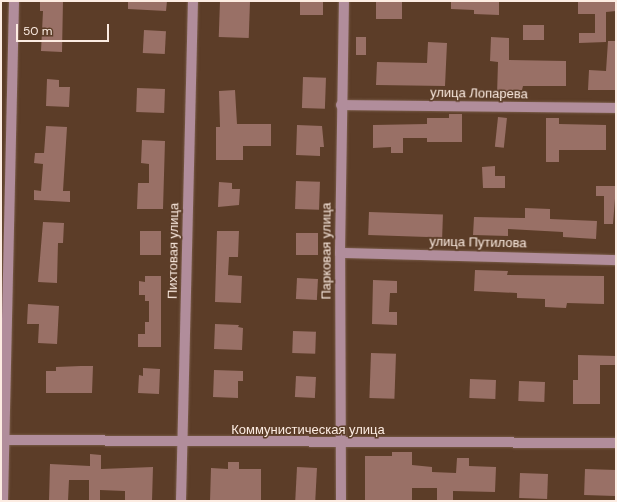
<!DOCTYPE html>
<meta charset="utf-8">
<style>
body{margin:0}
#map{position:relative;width:617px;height:502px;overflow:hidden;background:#5c3d28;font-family:"DM Sans",sans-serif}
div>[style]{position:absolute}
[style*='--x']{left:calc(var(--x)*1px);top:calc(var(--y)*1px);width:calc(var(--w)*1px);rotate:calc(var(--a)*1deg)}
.building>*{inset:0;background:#997066;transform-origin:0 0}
.roads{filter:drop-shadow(0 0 1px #795c49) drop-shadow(0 0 1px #795c49)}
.minor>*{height:10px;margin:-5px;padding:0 5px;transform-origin:5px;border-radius:5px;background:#b18d9b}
span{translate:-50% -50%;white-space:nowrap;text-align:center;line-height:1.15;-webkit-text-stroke:3px #5c3d28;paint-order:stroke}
.street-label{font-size:13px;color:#fcece2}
.frame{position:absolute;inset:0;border:2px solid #fcece2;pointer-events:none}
.scale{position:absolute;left:16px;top:24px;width:93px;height:18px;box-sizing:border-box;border:2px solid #fcece2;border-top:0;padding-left:5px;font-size:12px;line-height:14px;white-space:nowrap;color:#fcece2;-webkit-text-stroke:3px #5c3d28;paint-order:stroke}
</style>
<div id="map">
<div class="building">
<div style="clip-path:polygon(40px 1px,63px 1px,62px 52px,41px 51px,43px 11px,40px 11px)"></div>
<div style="clip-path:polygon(128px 1px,167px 1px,166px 11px,128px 9px)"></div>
<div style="left:220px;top:1px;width:30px;height:36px;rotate:2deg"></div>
<div style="left:300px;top:1px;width:23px;height:14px"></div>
<div style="left:376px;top:1px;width:26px;height:18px"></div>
<div style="clip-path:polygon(451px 1px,499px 1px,499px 15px,474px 14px,474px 10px,451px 9px)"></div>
<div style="clip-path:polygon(578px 1px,616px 1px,616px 11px,606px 12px,606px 42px,579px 43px,579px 33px,595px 33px,595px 14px,578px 14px)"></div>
<div style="left:523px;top:25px;width:21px;height:15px"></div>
<div style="left:144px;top:30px;width:22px;height:23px;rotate:3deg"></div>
<div style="left:356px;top:37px;width:10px;height:18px"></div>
<div style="clip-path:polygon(491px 37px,509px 38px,509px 60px,566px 61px,566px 86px,523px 86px,522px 90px,511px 90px,510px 95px,497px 95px,498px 62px,490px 61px)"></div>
<div style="clip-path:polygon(608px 41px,616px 41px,616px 90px,588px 90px,589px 70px,606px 71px)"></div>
<div style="clip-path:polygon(428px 42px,447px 43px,445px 86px,376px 85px,377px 62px,427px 63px)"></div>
<div style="left:303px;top:77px;width:23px;height:31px;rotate:2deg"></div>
<div style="clip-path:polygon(47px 79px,59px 80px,59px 87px,70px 87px,69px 107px,46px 106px)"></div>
<div style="left:137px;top:88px;width:28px;height:24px;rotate:2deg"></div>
<div style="clip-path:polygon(235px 90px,237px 124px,271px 124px,271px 146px,243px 146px,243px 160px,216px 160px,216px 127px,220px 127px,219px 91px)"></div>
<div style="clip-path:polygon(449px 114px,462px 114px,462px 142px,427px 142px,427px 138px,403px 138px,403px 153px,391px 153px,391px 147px,373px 148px,373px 125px,427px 124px,427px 118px,449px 118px)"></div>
<div style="left:498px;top:117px;width:9px;height:30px;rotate:6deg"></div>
<div style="clip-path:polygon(546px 118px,559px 118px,559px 124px,606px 125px,606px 150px,559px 150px,559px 162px,546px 162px)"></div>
<div style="clip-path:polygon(297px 125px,322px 126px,324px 147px,320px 147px,320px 156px,296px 155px)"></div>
<div style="clip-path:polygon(46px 126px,67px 127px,63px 191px,70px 191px,70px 202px,34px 200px,34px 190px,41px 191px,43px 164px,34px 163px,35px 153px,44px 153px)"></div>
<div style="clip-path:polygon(142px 140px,165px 141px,163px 209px,137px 209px,138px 183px,149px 183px,149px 164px,141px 163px)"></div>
<div style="clip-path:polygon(495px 166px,495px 176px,505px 176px,505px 188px,483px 188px,482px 167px)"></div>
<div style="left:296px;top:181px;width:24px;height:28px;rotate:2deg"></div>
<div style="clip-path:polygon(219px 182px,232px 183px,232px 189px,240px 189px,239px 205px,218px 207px)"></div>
<div style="clip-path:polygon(596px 186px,616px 186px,613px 224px,604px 224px,604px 196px,596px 196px)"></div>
<div style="clip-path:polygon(525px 208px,550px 209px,550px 219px,597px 221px,596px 239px,563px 237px,563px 232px,508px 229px,508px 236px,473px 235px,474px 217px,525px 218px)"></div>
<div style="left:369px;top:212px;width:74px;height:23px;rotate:2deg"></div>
<div style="clip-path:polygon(43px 222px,64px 223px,63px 243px,58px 243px,57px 283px,38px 282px)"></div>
<div style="left:140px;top:231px;width:21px;height:24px"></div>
<div style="clip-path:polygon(217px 231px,239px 231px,238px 257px,229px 257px,228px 275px,242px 276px,241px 303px,215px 302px)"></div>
<div style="left:296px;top:233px;width:22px;height:22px"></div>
<div style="clip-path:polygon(475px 270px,508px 271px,507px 275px,604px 276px,604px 304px,567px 303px,566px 308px,545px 307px,545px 299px,517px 298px,517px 293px,474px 291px)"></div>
<div style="clip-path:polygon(145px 276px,161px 276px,161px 347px,138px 347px,138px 334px,145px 334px,145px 322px,149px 322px,149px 301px,145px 301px,145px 295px,139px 295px,139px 281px,145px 282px)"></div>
<div style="left:297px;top:278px;width:21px;height:21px;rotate:3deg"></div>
<div style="clip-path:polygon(373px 280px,397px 281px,397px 293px,390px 293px,389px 312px,397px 312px,397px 325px,372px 324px)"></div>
<div style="clip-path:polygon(28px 304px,59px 306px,57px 344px,38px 343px,39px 324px,27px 324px)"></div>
<div style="clip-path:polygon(215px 324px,239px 325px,238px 327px,243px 328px,242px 350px,214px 349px)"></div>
<div style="left:293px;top:331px;width:23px;height:22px;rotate:2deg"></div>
<div style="left:371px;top:353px;width:25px;height:45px;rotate:2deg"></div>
<div style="clip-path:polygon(578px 355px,616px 356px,616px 365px,600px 365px,600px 404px,573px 404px,573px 380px,578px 380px)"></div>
<div style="clip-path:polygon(81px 366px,93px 366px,92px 393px,46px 393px,46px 371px,56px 371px,56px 367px)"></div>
<div style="clip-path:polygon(143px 368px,160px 369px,159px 394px,138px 393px,139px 375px,143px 376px)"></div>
<div style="clip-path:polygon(214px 370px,243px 371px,243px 381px,238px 381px,238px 398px,213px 397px)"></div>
<div style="left:296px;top:376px;width:20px;height:21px;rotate:3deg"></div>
<div style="left:470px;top:379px;width:26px;height:19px;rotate:2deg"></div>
<div style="left:519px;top:381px;width:26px;height:20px;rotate:2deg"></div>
<div style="clip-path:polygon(392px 452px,412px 452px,412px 465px,432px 467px,432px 472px,456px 473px,457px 458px,469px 458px,469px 466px,496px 467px,495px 492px,453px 491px,453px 501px,437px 501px,437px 488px,412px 488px,412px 501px,365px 501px,365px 456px,392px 456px)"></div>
<div style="clip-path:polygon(90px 454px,101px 455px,101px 469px,153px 467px,152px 501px,125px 501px,125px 491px,100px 490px,100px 501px,89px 501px,89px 480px,69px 480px,68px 501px,49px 501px,50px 464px,90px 466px)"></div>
<div style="clip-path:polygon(228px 462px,239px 462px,239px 469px,261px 469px,261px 501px,210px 501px,211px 468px,228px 469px)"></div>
<div style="left:297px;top:467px;width:20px;height:34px;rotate:3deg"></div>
<div style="left:585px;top:469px;width:31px;height:26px;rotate:2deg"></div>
<div style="left:520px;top:473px;width:28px;height:25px;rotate:2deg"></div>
</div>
<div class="roads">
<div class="minor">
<div style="--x:341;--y:105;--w:275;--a:0.6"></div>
<div style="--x:340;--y:253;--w:276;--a:1.5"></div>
<div style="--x:1;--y:440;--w:615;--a:0.28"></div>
<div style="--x:3;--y:501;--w:500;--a:-88.74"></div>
<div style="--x:181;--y:501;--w:500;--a:-88.63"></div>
<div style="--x:341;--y:501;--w:248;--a:-90.2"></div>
<div style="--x:340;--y:253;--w:252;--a:-89.1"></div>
</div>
</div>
<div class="street-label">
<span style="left:479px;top:94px;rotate:1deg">улица Лопарева</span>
<span style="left:478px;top:243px;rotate:1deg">улица Путилова</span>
<span style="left:174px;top:251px;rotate:-89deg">Пихтовая улица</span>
<span style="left:327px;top:251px;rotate:-90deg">Парковая улица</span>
<span style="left:308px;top:430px">Коммунистическая улица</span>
</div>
<div class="frame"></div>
<div class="scale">50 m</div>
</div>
